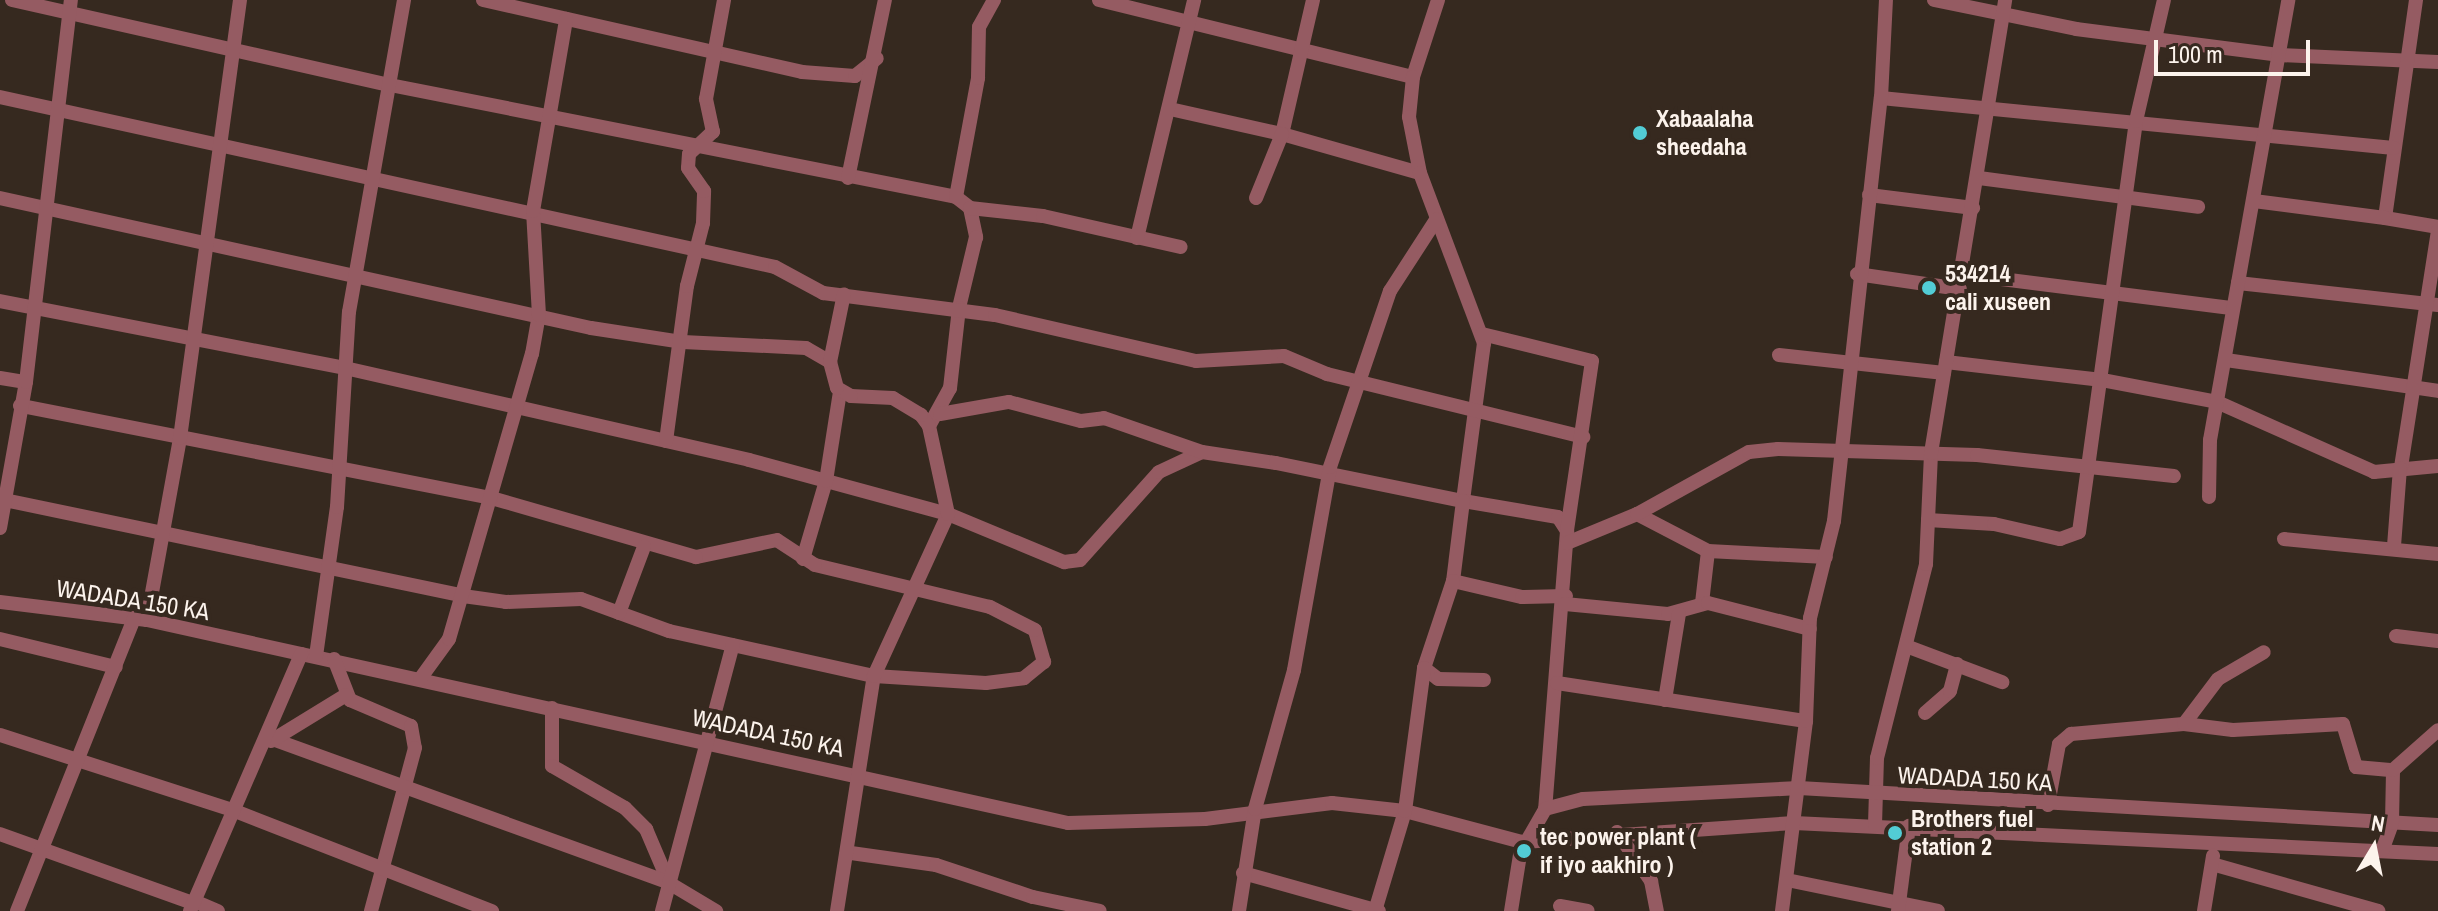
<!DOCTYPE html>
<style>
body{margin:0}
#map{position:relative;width:2438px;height:911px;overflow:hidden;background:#36291f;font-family:"Archivo Narrow",sans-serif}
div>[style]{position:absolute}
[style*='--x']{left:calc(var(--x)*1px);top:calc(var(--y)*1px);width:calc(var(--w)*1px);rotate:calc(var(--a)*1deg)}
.minor>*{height:14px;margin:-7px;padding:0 7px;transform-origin:7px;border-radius:7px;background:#955b62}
.dots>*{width:22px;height:22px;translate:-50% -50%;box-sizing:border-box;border:4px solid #36291f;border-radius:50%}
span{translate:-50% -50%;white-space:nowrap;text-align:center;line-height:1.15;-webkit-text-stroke:8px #36291f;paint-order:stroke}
.poi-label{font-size:24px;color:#fcf3ec;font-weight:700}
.left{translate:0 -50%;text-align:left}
.street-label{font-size:24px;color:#fcf3ec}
.north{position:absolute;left:2334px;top:807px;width:80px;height:80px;-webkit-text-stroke:6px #36291f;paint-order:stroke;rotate:10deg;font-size:22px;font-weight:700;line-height:32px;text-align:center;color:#fcf3ec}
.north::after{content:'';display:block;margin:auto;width:28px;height:36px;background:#fcf3ec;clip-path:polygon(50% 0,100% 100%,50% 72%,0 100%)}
.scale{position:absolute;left:2154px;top:40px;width:156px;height:36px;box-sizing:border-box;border:4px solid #fcf3ec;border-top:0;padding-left:10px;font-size:24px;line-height:28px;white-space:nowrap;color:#fcf3ec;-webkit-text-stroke:6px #36291f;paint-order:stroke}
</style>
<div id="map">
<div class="minor">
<div style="--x:12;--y:0;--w:387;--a:12.7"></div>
<div style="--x:390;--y:85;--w:577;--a:11.19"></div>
<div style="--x:956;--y:197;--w:18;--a:38"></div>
<div style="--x:970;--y:208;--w:30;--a:78"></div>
<div style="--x:976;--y:237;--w:73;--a:103.5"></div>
<div style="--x:959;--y:308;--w:81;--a:96.4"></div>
<div style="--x:950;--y:388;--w:43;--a:118.9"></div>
<div style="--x:483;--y:0;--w:327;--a:12.7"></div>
<div style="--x:802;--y:72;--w:53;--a:4.3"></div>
<div style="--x:855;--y:76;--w:28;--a:-39"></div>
<div style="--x:1099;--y:0;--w:323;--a:13.8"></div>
<div style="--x:1313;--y:0;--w:138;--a:103"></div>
<div style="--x:1282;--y:134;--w:143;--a:15.8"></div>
<div style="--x:1438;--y:0;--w:81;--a:108"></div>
<div style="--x:1413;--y:77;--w:40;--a:95.7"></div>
<div style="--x:1409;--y:117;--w:57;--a:78.9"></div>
<div style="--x:1420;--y:173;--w:182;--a:69.4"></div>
<div style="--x:1484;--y:343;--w:159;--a:97.6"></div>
<div style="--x:1463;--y:501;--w:96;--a:9.6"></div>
<div style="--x:1558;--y:517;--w:17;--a:57"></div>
<div style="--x:1567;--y:531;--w:279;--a:94.5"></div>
<div style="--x:1934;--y:0;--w:145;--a:11.5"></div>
<div style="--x:2076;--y:29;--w:204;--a:7.3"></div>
<div style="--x:2278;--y:55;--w:160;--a:2.5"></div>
<div style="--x:2416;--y:0;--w:220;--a:98.1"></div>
<div style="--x:2385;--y:218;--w:54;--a:9.6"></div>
<div style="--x:0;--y:97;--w:793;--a:12.37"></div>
<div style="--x:775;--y:267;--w:55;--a:28.4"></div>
<div style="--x:823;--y:293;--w:173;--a:7.3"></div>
<div style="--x:995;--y:315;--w:206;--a:12.9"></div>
<div style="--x:1196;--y:361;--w:88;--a:-3.3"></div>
<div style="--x:1284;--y:356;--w:47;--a:22.7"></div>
<div style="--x:1327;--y:374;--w:264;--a:13.8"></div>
<div style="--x:1881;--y:98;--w:515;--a:5.57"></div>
<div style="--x:1170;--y:109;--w:115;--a:12.6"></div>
<div style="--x:1282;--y:134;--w:69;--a:112.1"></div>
<div style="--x:848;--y:178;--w:182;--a:-78.3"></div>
<div style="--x:1979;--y:178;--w:221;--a:7.5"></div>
<div style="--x:1869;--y:195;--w:105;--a:7.1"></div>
<div style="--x:956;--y:197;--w:121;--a:-79.5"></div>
<div style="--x:978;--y:78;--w:51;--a:-88.9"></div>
<div style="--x:979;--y:27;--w:31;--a:-61"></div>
<div style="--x:0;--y:198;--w:605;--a:12.41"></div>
<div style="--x:591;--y:328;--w:93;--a:8.7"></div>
<div style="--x:683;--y:342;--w:123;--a:2.8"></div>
<div style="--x:806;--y:348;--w:28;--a:30"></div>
<div style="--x:2254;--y:201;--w:132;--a:7.4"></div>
<div style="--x:970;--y:208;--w:73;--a:6.3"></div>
<div style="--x:1043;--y:216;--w:141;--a:12.7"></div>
<div style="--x:1137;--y:238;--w:245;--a:-76.5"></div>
<div style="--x:1857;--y:274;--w:104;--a:8.3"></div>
<div style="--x:1962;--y:274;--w:273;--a:7.2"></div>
<div style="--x:2238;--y:283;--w:201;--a:6.3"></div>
<div style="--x:0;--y:301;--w:351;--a:11"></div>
<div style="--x:345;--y:368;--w:414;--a:12.8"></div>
<div style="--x:749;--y:460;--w:206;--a:15.2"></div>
<div style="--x:948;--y:514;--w:126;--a:22.5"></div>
<div style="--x:1064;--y:562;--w:16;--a:-7"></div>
<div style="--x:1080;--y:560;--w:118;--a:-48.1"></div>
<div style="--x:1159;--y:472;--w:47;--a:-24.9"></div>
<div style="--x:1202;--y:452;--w:75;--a:8.5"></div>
<div style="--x:1276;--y:463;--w:191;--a:11.5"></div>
<div style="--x:1463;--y:501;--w:81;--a:97.1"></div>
<div style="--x:1453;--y:581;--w:71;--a:13.1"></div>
<div style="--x:1522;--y:597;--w:44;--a:-1.3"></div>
<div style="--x:1482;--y:334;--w:113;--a:13.8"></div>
<div style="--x:1592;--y:361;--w:172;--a:98.4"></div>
<div style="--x:1779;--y:355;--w:166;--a:6.2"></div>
<div style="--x:2226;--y:360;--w:214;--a:8.3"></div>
<div style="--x:1946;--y:362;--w:157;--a:6.6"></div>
<div style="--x:2102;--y:380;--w:117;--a:10.8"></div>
<div style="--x:2217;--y:402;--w:172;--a:24"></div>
<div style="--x:2374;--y:472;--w:64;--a:-5.4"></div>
<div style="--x:0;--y:378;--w:26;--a:9"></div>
<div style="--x:940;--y:414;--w:70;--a:-9.9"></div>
<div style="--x:1009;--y:402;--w:74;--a:14.8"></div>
<div style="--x:1081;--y:421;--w:23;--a:-7"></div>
<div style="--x:1104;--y:418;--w:104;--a:19.1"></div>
<div style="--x:666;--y:441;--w:156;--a:-82.3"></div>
<div style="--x:687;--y:286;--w:65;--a:-75.7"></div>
<div style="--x:703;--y:223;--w:32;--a:-88"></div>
<div style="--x:704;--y:191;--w:28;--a:-125"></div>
<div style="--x:688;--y:168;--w:14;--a:-86"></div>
<div style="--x:689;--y:154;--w:33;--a:-43"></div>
<div style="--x:713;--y:132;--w:34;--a:-102"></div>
<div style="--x:706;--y:99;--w:101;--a:-79.7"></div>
<div style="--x:2401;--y:467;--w:239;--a:-81.1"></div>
<div style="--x:2209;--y:497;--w:57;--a:-89"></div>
<div style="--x:2210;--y:440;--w:447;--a:-79.9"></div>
<div style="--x:0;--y:499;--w:473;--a:11.8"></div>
<div style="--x:463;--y:596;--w:43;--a:7.9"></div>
<div style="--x:506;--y:602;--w:75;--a:-2.3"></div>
<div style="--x:581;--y:599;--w:94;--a:20"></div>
<div style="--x:669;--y:631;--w:210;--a:12.4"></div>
<div style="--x:874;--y:676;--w:112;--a:3.6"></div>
<div style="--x:986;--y:683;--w:38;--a:-7"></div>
<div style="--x:1024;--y:678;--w:26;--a:-39"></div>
<div style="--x:1044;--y:662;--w:33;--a:-106"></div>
<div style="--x:1035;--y:630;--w:51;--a:-152.9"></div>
<div style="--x:990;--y:607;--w:180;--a:-166.5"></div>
<div style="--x:815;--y:565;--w:45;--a:-146.7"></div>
<div style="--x:777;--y:540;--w:83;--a:168.1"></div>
<div style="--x:696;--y:557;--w:213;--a:-163.9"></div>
<div style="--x:491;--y:498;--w:480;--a:-168.9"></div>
<div style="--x:1637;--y:514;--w:80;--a:27.5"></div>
<div style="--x:1708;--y:551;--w:118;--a:2.9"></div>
<div style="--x:1928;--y:520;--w:66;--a:3.5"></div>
<div style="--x:1994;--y:524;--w:68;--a:12.8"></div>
<div style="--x:2060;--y:539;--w:20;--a:-20"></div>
<div style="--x:2079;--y:532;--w:415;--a:-82.1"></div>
<div style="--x:2136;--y:121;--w:124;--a:-77"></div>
<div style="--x:0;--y:528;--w:148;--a:-79.9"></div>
<div style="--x:26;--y:382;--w:385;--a:-83.3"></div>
<div style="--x:2284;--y:539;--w:155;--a:5.6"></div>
<div style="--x:1567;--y:543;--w:76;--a:-22.5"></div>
<div style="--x:1637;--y:514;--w:128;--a:-29"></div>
<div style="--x:1749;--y:452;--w:29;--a:-6"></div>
<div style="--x:1778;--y:449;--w:199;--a:1.7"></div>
<div style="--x:1977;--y:455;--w:198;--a:6.1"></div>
<div style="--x:2394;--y:546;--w:78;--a:-85.6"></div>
<div style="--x:803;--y:559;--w:81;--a:-73.6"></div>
<div style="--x:826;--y:481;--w:90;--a:-81.1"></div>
<div style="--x:1453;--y:581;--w:92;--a:108.4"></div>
<div style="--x:1424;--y:668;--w:18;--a:38"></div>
<div style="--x:1438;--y:679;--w:46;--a:1.2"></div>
<div style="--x:0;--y:602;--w:148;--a:7"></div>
<div style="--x:147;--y:620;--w:943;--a:12.43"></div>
<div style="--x:1068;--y:823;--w:137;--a:-1.7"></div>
<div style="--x:1205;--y:819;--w:128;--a:-7.2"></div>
<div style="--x:1332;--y:803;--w:73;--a:6.3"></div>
<div style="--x:1405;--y:811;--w:121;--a:14.8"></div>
<div style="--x:1522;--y:842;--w:273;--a:-4"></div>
<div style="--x:1794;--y:823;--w:645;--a:2.76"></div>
<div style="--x:1702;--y:603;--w:52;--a:-83.4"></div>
<div style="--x:1565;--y:604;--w:103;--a:5.5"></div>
<div style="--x:1668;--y:614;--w:41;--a:-15.4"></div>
<div style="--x:1708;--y:603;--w:105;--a:14.3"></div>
<div style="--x:619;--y:613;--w:71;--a:-69.3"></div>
<div style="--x:147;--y:620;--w:185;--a:-79.7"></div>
<div style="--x:180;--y:438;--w:442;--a:-82.2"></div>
<div style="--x:2396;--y:636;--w:42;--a:6.8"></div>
<div style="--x:0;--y:639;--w:119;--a:13.6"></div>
<div style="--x:1906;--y:646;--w:103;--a:20.6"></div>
<div style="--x:316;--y:656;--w:150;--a:-82"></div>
<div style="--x:337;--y:507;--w:195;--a:-86.5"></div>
<div style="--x:349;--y:312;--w:317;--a:-80"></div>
<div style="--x:334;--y:659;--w:44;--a:68.7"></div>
<div style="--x:350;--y:700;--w:66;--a:23.1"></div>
<div style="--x:411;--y:726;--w:22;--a:80"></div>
<div style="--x:415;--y:748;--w:169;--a:105.1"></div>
<div style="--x:420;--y:679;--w:49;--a:-54.1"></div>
<div style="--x:449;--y:639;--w:297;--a:-73.8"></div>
<div style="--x:532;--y:354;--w:40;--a:-80"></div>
<div style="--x:539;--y:315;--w:104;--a:-93.3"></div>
<div style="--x:533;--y:211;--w:195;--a:-80.2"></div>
<div style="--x:1557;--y:683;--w:252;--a:8.7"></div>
<div style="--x:1665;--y:700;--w:87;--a:-80.8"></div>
<div style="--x:552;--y:708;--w:58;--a:90"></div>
<div style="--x:552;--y:766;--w:84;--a:29.9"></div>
<div style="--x:625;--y:808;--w:30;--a:45"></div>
<div style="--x:646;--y:829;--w:59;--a:66.9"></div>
<div style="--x:1925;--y:713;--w:33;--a:-41"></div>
<div style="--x:1950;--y:691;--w:28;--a:-75"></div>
<div style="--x:2184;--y:724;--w:56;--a:-52.9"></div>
<div style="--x:2218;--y:679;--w:53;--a:-30.4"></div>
<div style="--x:0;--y:735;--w:247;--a:17.9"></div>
<div style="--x:235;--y:811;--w:276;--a:21.3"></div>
<div style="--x:275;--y:740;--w:419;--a:19.9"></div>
<div style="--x:669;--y:883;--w:55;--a:30.8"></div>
<div style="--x:271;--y:741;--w:88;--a:-31.5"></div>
<div style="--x:2048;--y:805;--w:62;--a:-79.8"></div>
<div style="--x:2059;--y:744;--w:16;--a:-40"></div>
<div style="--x:2071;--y:734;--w:113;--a:-5.1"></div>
<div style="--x:2184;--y:724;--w:49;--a:7"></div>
<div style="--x:2233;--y:730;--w:110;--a:-3.1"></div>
<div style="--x:2343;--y:724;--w:45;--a:73.2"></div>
<div style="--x:2356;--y:767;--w:37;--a:5"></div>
<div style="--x:1875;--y:825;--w:67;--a:-88.3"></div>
<div style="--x:1877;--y:758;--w:200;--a:-75.8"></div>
<div style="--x:1926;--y:564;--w:111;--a:-87.4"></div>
<div style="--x:1931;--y:453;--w:459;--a:-80.7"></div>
<div style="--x:1617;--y:832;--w:60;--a:55.2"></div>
<div style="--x:1651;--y:881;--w:31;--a:79"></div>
<div style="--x:0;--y:834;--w:205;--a:19.7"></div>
<div style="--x:1528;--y:839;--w:34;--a:-60"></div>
<div style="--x:1545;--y:809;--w:39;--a:-15"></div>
<div style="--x:1583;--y:799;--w:216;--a:-2.9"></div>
<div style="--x:1799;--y:788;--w:640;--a:3.31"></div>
<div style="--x:2382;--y:851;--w:30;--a:-70"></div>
<div style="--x:2392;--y:823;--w:53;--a:-88.9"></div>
<div style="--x:2393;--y:770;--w:60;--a:-41.6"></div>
<div style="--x:851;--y:853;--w:86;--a:8"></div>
<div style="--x:936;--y:865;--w:102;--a:18.3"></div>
<div style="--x:1033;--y:897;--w:68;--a:11.8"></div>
<div style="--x:2212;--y:864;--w:173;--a:15.8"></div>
<div style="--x:1243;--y:873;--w:141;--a:15.6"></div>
<div style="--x:1787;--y:880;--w:154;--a:11.6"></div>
<div style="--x:194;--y:901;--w:26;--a:23"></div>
<div style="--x:1560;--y:906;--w:28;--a:10"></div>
<div style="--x:17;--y:911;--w:315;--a:-68.2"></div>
<div style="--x:190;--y:911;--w:280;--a:-66.6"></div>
<div style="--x:662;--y:911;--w:275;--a:-75.1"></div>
<div style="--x:837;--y:911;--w:238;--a:-81.1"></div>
<div style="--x:874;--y:676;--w:178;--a:-65.4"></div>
<div style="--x:948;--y:514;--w:90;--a:-102.2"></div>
<div style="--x:929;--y:426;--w:14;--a:-126"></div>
<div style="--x:921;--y:415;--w:33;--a:-149"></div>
<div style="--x:893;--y:398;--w:42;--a:-177.3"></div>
<div style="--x:851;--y:396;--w:16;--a:-150"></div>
<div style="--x:837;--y:388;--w:27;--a:-105"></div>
<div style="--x:830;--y:362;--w:69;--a:-78.4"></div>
<div style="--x:1239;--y:911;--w:103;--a:-81.1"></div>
<div style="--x:1255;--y:809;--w:144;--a:-74.3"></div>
<div style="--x:1294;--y:670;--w:206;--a:-79.9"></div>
<div style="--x:1330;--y:467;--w:186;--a:-71.2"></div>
<div style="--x:1390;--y:291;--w:85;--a:-57.1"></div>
<div style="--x:1375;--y:911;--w:104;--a:-73.3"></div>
<div style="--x:1405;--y:811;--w:144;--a:-82.4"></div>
<div style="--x:1511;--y:911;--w:70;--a:-80.9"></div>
<div style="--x:1782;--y:911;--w:192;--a:-82.8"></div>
<div style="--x:1806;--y:721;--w:103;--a:-87.8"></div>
<div style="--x:1810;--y:618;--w:100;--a:-76.1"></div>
<div style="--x:1834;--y:521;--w:426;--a:-83.7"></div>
<div style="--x:1881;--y:98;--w:98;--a:-87.1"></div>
<div style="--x:1898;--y:911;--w:86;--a:-82.6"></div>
<div style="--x:2204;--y:911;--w:56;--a:-80.7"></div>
</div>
<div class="dots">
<div style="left:1640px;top:133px;background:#52ccd5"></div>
<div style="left:1929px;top:288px;background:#52ccd5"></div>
<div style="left:1895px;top:833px;background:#52ccd5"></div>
<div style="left:1524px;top:851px;background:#52ccd5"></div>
</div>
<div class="poi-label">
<span class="left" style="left:1656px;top:133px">Xabaalaha<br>sheedaha</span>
<span class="left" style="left:1945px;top:288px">534214<br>cali xuseen</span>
<span class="left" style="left:1911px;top:833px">Brothers fuel<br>station 2</span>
<span class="left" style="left:1540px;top:851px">tec power plant (<br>if iyo aakhiro )</span>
</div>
<div class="street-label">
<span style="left:133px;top:600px;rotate:9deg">WADADA 150 KA</span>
<span style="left:768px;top:733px;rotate:12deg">WADADA 150 KA</span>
<span style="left:1975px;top:779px;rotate:3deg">WADADA 150 KA</span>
</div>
<div class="north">N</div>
<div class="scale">100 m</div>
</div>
